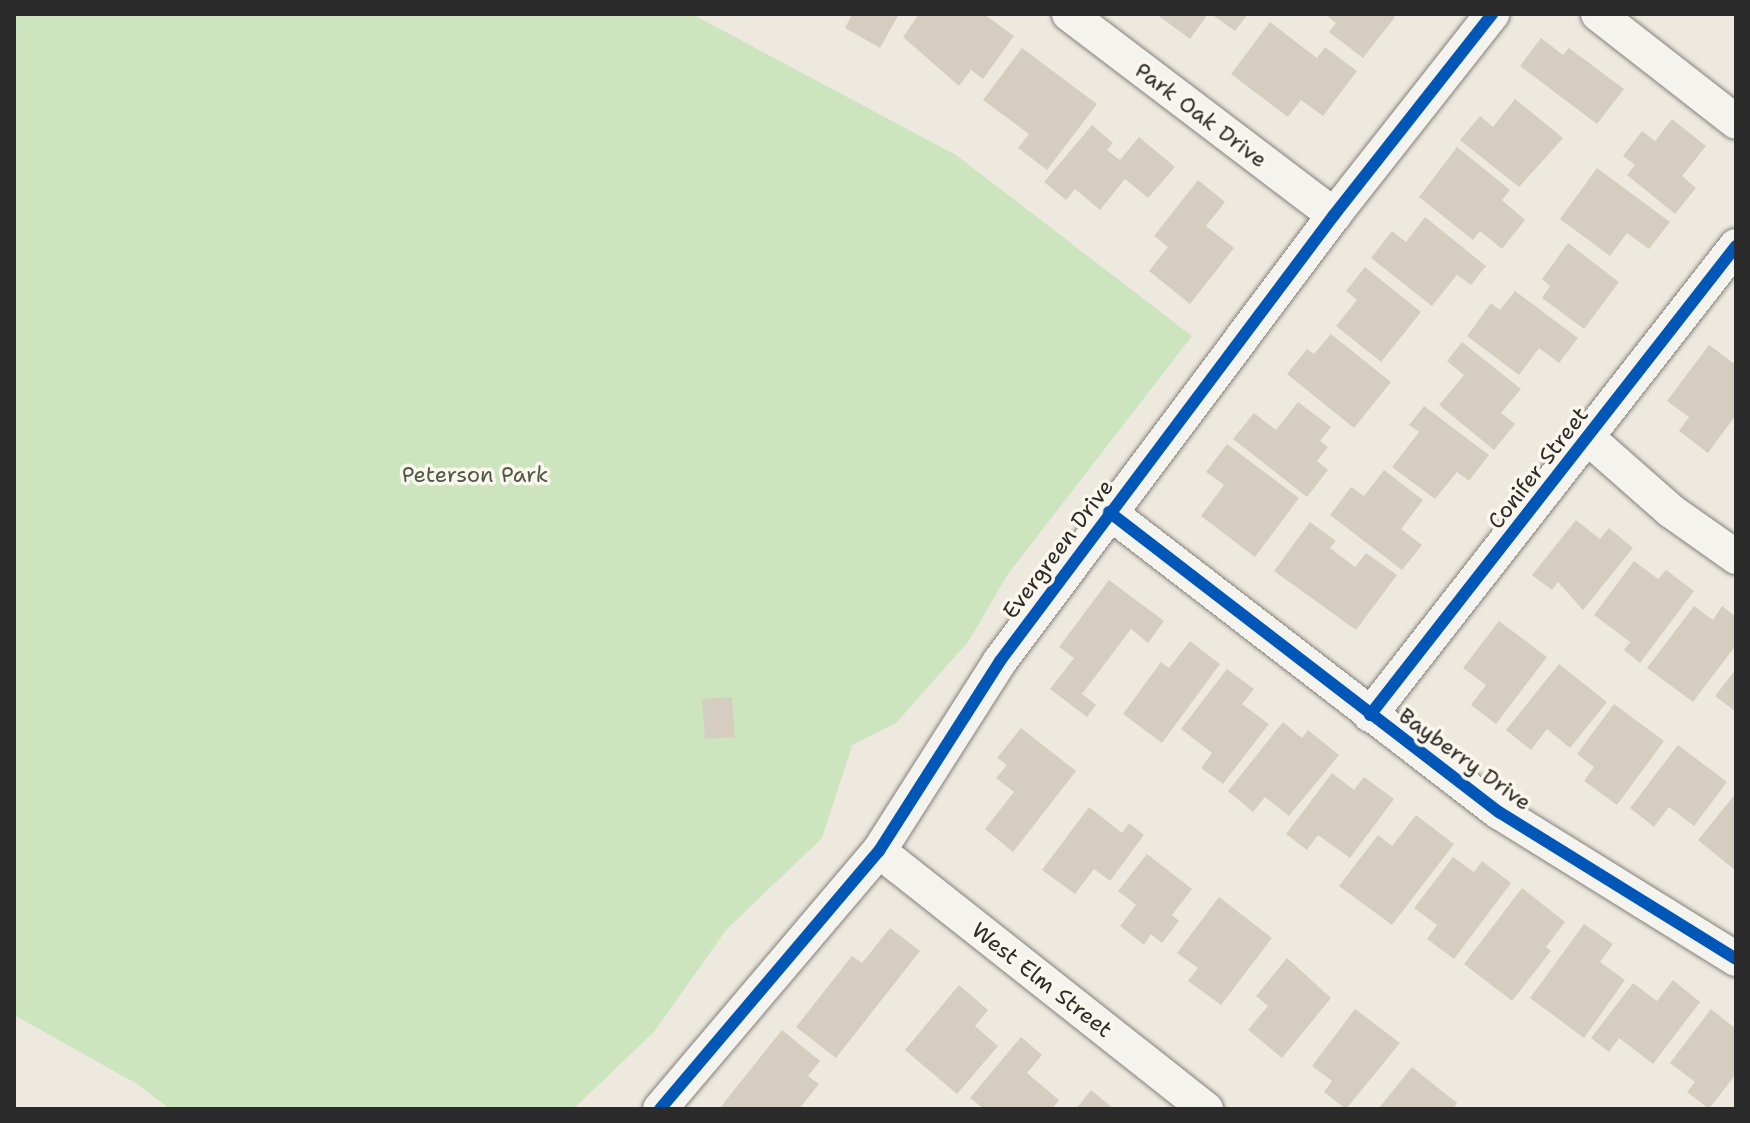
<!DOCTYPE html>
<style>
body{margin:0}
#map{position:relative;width:1750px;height:1123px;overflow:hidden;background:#eee9df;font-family:"Shantell Sans",sans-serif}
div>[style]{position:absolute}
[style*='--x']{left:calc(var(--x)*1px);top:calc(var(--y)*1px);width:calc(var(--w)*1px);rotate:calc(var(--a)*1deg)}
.green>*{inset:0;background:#cce5be}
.building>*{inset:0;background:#d5cec0;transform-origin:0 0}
.roads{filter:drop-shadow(0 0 2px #83807c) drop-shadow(0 0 2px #83807c)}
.minor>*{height:34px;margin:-17px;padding:0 17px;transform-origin:17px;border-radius:17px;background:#f5f3ee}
.cycleway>*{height:12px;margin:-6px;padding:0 6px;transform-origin:6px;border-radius:6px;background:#0057b8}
span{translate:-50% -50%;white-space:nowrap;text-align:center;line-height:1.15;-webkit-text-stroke:7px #fbf7ec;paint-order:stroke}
.street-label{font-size:22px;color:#2b2b2b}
.park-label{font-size:22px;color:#4c5949}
.frame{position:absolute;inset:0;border:16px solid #2b2b2b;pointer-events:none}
</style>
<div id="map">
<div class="green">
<div style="clip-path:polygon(14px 14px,692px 14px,956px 155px,1192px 336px,1008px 574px,968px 642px,896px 723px,846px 748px,852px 746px,822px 838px,726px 930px,654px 1032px,573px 1109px,170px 1109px,137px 1084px,14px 1015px)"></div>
</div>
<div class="building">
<div style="clip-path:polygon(852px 14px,899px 14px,880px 48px,845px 28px)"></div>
<div style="clip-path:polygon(919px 14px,984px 14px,1014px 36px,983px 79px,971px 70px,959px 86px,903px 37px)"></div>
<div style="clip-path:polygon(1156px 14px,1208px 14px,1190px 39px)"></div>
<div style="clip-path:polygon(1211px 14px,1248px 14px,1235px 31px)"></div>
<div style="clip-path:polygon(1325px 14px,1391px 14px,1395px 17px,1363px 58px,1329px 32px,1336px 23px)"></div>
<div style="clip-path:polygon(1270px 22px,1317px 58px,1325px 47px,1357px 71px,1323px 116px,1301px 100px,1288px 117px,1231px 74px)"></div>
<div style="clip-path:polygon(1541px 38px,1563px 55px,1569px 48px,1624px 89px,1597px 124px,1520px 66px)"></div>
<div style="clip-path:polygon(1022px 48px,1097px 104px,1047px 170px,1018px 148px,1029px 134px,983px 100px)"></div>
<div style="clip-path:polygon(1515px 99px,1563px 138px,1519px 187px,1460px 140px,1480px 116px,1493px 127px)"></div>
<div style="clip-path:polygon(1672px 119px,1706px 146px,1682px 176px,1696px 188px,1675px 214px,1627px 175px,1635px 165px,1623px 156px,1642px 131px,1655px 141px)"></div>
<div style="clip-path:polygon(1092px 125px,1113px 143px,1107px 150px,1120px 160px,1139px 137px,1175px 167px,1148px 198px,1125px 179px,1100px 210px,1075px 189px,1066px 200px,1044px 182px)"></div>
<div style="clip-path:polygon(1457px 147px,1510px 190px,1502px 200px,1525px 220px,1502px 249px,1480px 231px,1473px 240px,1419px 197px)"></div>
<div style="clip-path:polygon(1597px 168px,1670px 222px,1649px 249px,1627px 233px,1610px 256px,1560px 219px)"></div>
<div style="clip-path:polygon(1198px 180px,1225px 202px,1206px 226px,1234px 248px,1190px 304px,1149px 271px,1168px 247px,1154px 236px)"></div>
<div style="clip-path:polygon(1425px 217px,1486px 266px,1471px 285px,1457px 275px,1432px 306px,1371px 258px,1392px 231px,1406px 242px)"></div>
<div style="clip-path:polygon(1568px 243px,1619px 282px,1584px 329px,1542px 298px,1550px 286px,1542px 279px)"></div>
<div style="clip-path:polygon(1365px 267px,1421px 312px,1381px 362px,1336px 326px,1357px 300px,1346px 291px)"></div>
<div style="clip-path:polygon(1515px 291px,1578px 338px,1559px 363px,1539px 348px,1519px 375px,1467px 336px,1491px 303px,1500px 310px)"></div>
<div style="clip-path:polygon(1331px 334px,1391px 382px,1354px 428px,1287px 374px,1307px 349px,1314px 354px)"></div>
<div style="clip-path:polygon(1462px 342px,1521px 389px,1501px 413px,1515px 424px,1494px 450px,1439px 405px,1464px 375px,1447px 361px)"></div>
<div style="clip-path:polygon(1709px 345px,1736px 365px,1736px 415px,1708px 453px,1679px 431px,1689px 417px,1667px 401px)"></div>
<div style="clip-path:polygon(1298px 402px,1331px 427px,1320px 441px,1328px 447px,1317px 461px,1328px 470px,1307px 497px,1233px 439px,1254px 413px,1276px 430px)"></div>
<div style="clip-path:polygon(1424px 406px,1489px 455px,1469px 481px,1457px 472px,1435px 499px,1392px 467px,1419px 432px,1409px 425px)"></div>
<div style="clip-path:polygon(1227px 444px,1299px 498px,1255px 557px,1201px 516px,1224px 485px,1206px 472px)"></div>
<div style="clip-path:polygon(1384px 470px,1423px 500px,1401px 529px,1422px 545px,1402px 570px,1330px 515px,1351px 487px,1364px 496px)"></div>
<div style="clip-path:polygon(1576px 520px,1600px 539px,1609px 528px,1633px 548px,1583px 610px,1558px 582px,1552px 590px,1532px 575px)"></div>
<div style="clip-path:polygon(1310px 522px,1336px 541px,1330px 548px,1355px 567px,1366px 553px,1397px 575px,1356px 630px,1274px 571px)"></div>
<div style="clip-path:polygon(1634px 561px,1658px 579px,1666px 570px,1694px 591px,1640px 663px,1624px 650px,1630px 642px,1594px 615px)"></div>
<div style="clip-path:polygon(1109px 580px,1164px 621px,1148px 643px,1131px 629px,1082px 694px,1096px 705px,1087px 717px,1050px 689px,1074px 658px,1059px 647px)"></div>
<div style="clip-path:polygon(1694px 606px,1713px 620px,1722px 606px,1736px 617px,1736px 645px,1693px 702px,1647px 668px)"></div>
<div style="clip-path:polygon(1499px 621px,1547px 657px,1496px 724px,1471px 705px,1486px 685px,1463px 668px)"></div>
<div style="clip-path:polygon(1190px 641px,1220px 664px,1162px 743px,1123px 714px,1161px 662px,1169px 668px)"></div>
<div style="clip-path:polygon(1559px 664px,1607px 702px,1570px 748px,1547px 729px,1531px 750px,1506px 730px)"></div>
<div style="clip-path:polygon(1227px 669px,1254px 689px,1242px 704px,1269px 724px,1223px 784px,1201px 768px,1212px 753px,1181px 729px)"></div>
<div style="clip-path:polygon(1736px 669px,1736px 712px,1715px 696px)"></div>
<div style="left:732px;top:697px;width:40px;height:30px;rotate:86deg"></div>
<div style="clip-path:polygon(1614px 704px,1664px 741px,1617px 805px,1584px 781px,1594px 767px,1577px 754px)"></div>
<div style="clip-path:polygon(1283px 722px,1302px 738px,1308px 730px,1339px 755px,1289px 816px,1265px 797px,1253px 812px,1228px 791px)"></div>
<div style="clip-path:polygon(1021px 728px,1076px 771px,1013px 852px,985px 829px,1014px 792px,996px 778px,1007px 765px,997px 758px)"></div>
<div style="clip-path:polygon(1678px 745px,1727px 782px,1694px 826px,1669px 807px,1654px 827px,1630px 808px)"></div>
<div style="clip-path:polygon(1332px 773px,1354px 790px,1364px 777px,1394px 799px,1350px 858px,1318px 835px,1307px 850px,1286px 834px)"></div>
<div style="clip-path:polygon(1736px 793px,1736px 871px,1698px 840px)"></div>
<div style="clip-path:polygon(1089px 807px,1122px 833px,1129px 823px,1144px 835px,1110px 881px,1094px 869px,1075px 894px,1042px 870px)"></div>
<div style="clip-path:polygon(1416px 815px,1454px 844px,1392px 925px,1339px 886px,1378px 835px,1392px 846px)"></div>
<div style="clip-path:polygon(1147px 854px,1192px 889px,1172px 915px,1179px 921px,1162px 943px,1151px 934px,1144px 945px,1120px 926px,1136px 905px,1118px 891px)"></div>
<div style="clip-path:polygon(1453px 857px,1474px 872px,1482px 861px,1511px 883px,1454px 959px,1427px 939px,1437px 925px,1414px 908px)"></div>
<div style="clip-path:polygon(1522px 888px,1565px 922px,1546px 947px,1551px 951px,1512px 1001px,1464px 964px)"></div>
<div style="clip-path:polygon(1219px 897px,1272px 938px,1221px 1005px,1188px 981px,1198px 968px,1177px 953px)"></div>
<div style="clip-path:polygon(1584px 924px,1613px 944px,1600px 962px,1625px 980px,1584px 1038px,1530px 998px)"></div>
<div style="clip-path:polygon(890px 928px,920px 951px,836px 1058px,796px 1027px,852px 956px,862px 963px)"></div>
<div style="clip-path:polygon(1287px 958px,1331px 998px,1282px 1058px,1248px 1030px,1268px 1006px,1256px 996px)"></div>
<div style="clip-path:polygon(1673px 980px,1700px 1002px,1653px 1064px,1619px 1038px,1609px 1052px,1591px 1038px,1633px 983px,1657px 1001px)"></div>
<div style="clip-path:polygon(959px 985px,988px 1010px,975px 1026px,998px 1046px,957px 1094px,905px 1050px)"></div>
<div style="clip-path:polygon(1355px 1009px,1400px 1043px,1346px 1109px,1324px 1092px,1332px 1081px,1312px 1066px)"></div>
<div style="clip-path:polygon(1711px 1009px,1736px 1029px,1736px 1074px,1709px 1109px,1687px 1092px,1695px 1082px,1670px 1063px)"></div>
<div style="clip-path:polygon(782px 1030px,820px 1061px,808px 1076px,819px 1084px,799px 1109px,719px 1109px)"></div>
<div style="clip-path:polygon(1021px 1037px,1042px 1055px,1027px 1073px,1059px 1100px,1052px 1109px,984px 1109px,970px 1098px)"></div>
<div style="clip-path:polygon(1412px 1067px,1457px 1103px,1453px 1109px,1379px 1108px)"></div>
<div style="clip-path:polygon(1091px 1090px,1114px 1109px,1076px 1109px)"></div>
</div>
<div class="roads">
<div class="minor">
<div style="--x:1069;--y:14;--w:333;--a:37.2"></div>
<div style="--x:1598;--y:14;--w:175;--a:38"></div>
<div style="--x:1587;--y:437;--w:112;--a:41.4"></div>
<div style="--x:1671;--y:511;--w:80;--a:35.3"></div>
<div style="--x:1109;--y:512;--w:492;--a:37.6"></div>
<div style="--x:1499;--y:812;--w:279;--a:31.8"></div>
<div style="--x:1370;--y:715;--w:595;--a:-52.03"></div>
<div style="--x:879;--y:851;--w:417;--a:38.3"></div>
<div style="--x:660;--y:1109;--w:338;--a:-49.7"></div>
<div style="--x:879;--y:851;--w:225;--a:-57.5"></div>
<div style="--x:1000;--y:661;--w:557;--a:-53.17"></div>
<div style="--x:1334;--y:215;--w:256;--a:-51.8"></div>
</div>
</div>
<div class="cycleway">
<div style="--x:1109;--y:512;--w:492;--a:37.6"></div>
<div style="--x:1499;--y:812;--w:279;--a:31.8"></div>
<div style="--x:1370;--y:715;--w:595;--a:-52.03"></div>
<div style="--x:660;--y:1109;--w:338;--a:-49.7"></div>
<div style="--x:879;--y:851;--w:225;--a:-57.5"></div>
<div style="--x:1000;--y:661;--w:557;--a:-53.17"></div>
<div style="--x:1334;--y:215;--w:256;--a:-51.8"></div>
</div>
<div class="street-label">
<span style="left:1201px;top:115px;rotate:37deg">Park Oak Drive</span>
<span style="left:1538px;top:468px;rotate:-52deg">Conifer Street</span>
<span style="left:1058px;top:549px;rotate:-53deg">Evergreen Drive</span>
<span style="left:1465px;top:759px;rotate:36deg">Bayberry Drive</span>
<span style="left:1042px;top:980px;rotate:38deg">West Elm Street</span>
</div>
<div class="park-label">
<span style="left:475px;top:475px">Peterson Park</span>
</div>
<div class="frame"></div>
</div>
